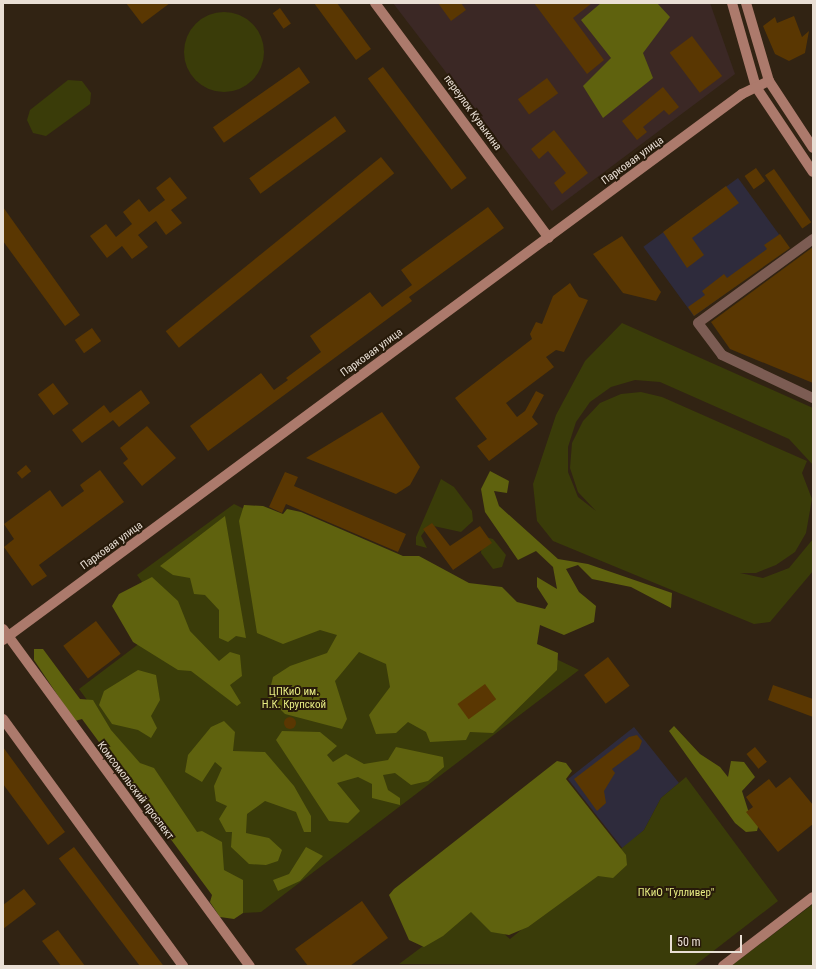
<!DOCTYPE html>
<meta charset="utf-8">
<style>
body{margin:0}
#map{position:relative;width:816px;height:969px;overflow:hidden;background:#312313;font-family:"Roboto Condensed",sans-serif}
div>[style]{position:absolute}
[style*='--x']{left:calc(var(--x)*1px);top:calc(var(--y)*1px);width:calc(var(--w)*1px);rotate:calc(var(--a)*1deg)}
.commercial>*{inset:0;background:#2e2b3c;transform-origin:0 0}
.medical>*{inset:0;background:#3b2825}
.green>*{inset:0;background:#3a3c09}
.round{border-radius:50%}
.forest>*{inset:0;background:#5f620e}
.building>*{inset:0;background:#5a3702;transform-origin:0 0}
.minor>*{height:10px;margin:-5px;padding:0 5px;transform-origin:5px;border-radius:5px;background:#7c5c53}
.secondary>*{height:10px;margin:-5px;padding:0 5px;transform-origin:5px;border-radius:5px;background:#ac7a6c}
span{translate:-50% -50%;white-space:nowrap;text-align:center;line-height:1.15;-webkit-text-stroke:4px #271a0a;paint-order:stroke}
.street-label{font-size:11px;color:#e9dfd5}
.park-label{font-size:11px;color:#e6eb82}
.frame{position:absolute;inset:0;border:4px solid #e9dfd5;pointer-events:none}
.scale{position:absolute;left:670px;top:935px;width:72px;height:18px;box-sizing:border-box;border:2px solid #e9dfd5;border-top:0;padding-left:5px;font-size:12px;line-height:14px;white-space:nowrap;color:#e9dfd5;-webkit-text-stroke:3px #271a0a;paint-order:stroke}
</style>
<div id="map">
<div class="commercial">
<div style="left:738px;top:178px;width:86px;height:117px;rotate:54deg"></div>
<div style="clip-path:polygon(634px 727px,679px 783px,661px 798px,644px 830px,623px 849px,568px 779px)"></div>
</div>
<div class="medical">
<div style="clip-path:polygon(393px 3px,710px 3px,735px 74px,552px 211px)"></div>
</div>
<div class="green">
<div class="round" style="left:184px;top:12px;width:80px;height:80px"></div>
<div style="clip-path:polygon(68px 80px,82px 81px,91px 93px,90px 104px,46px 136px,33px 133px,27px 120px,30px 110px)"></div>
<div style="clip-path:polygon(622px 323px,813px 408px,813px 465px,789px 439px,660px 382px,635px 380px,611px 387px,590px 402px,576px 422px,568px 447px,568px 472px,578px 497px,596px 511px,578px 492px,570px 468px,572px 443px,583px 421px,600px 403px,621px 394px,641px 392px,662px 397px,807px 461px,802px 473px,812px 499px,806px 533px,795px 552px,776px 565px,756px 573px,740px 573px,763px 578px,789px 568px,813px 539px,813px 571px,770px 622px,754px 624px,553px 541px,537px 521px,533px 484px,556px 415px,585px 361px)"></div>
<div style="clip-path:polygon(441px 479px,454px 487px,472px 511px,473px 521px,461px 532px,429px 525px,421px 536px,427px 548px,416px 545px,416px 537px)"></div>
<div style="clip-path:polygon(234px 504px,579px 670px,261px 912px,243px 913px,79px 689px,165px 624px,166px 615px,137px 575px)"></div>
<div style="clip-path:polygon(482px 536px,493px 539px,506px 555px,502px 567px,493px 569px,481px 553px)"></div>
<div style="clip-path:polygon(686px 777px,778px 901px,694px 966px,399px 964px,474px 908px,510px 939px,644px 830px,661px 798px)"></div>
<div style="clip-path:polygon(813px 904px,813px 966px,731px 966px,796px 917px)"></div>
</div>
<div class="forest">
<div style="clip-path:polygon(601px 3px,657px 3px,670px 17px,643px 53px,653px 78px,603px 118px,583px 86px,611px 58px,581px 20px)"></div>
<div style="clip-path:polygon(490px 471px,509px 481px,507px 493px,494px 491px,499px 506px,558px 559px,588px 564px,672px 593px,671px 608px,631px 587px,592px 579px,578px 565px,566px 569px,579px 592px,596px 606px,594px 622px,564px 635px,540px 625px,537px 644px,558px 653px,557px 670px,493px 733px,470px 732px,466px 740px,430px 742px,426px 732px,408px 722px,396px 733px,376px 734px,369px 715px,390px 687px,386px 664px,359px 652px,335px 681px,347px 719px,342px 729px,285px 714px,268px 697px,273px 677px,290px 666px,327px 653px,337px 635px,320px 630px,283px 644px,257px 633px,239px 521px,244px 505px,263px 506px,283px 514px,287px 509px,301px 512px,403px 556px,419px 556px,469px 583px,502px 587px,517px 602px,545px 609px,548px 604px,537px 587px,537px 577px,557px 589px,553px 567px,536px 551px,518px 560px,485px 512px,481px 489px)"></div>
<div style="clip-path:polygon(225px 516px,246px 638px,236px 636px,228px 642px,219px 638px,219px 610px,205px 595px,194px 594px,190px 578px,173px 575px,160px 566px)"></div>
<div style="clip-path:polygon(152px 577px,178px 601px,190px 631px,219px 661px,230px 652px,240px 655px,242px 676px,230px 685px,241px 703px,237px 706px,191px 671px,178px 670px,133px 642px,112px 606px,119px 594px)"></div>
<div style="clip-path:polygon(34px 649px,43px 649px,80px 699px,93px 700px,111px 730px,140px 763px,154px 768px,197px 832px,202px 831px,222px 842px,224px 870px,243px 880px,243px 913px,234px 919px,220px 917px,210px 902px,212px 895px,82px 719px,75px 721px,34px 660px)"></div>
<div style="clip-path:polygon(138px 670px,156px 675px,160px 700px,151px 716px,157px 728px,151px 738px,138px 730px,112px 724px,99px 705px,104px 691px)"></div>
<div style="clip-path:polygon(224px 721px,235px 732px,233px 751px,265px 752px,294px 786px,311px 816px,311px 832px,304px 832px,296px 812px,265px 801px,247px 814px,246px 833px,269px 838px,282px 850px,278px 861px,266px 865px,249px 864px,231px 847px,232px 832px,226px 832px,219px 819px,227px 806px,216px 801px,214px 786px,222px 768px,215px 762px,202px 782px,185px 772px,188px 755px,211px 727px)"></div>
<div style="clip-path:polygon(674px 726px,700px 754px,720px 767px,728px 777px,731px 761px,744px 762px,755px 777px,742px 791px,748px 810px,759px 823px,757px 831px,746px 832px,735px 823px,669px 731px)"></div>
<div style="clip-path:polygon(282px 731px,320px 732px,337px 746px,327px 755px,333px 762px,346px 754px,364px 764px,388px 760px,396px 747px,443px 757px,444px 767px,428px 781px,411px 785px,395px 773px,383px 775px,388px 790px,400px 798px,400px 805px,372px 798px,372px 784px,358px 777px,337px 783px,360px 811px,348px 823px,329px 821px,276px 740px)"></div>
<div style="clip-path:polygon(557px 761px,566px 763px,572px 771px,566px 779px,626px 855px,627px 865px,613px 878px,598px 876px,528px 927px,509px 935px,491px 932px,471px 912px,443px 936px,424px 947px,409px 940px,389px 895px,394px 889px)"></div>
<div style="clip-path:polygon(306px 847px,323px 856px,300px 881px,278px 891px,273px 880px,289px 874px)"></div>
</div>
<div class="building">
<div style="clip-path:polygon(126px 3px,170px 3px,142px 24px)"></div>
<div style="clip-path:polygon(314px 3px,337px 3px,371px 49px,356px 60px)"></div>
<div style="clip-path:polygon(438px 3px,461px 3px,466px 10px,451px 21px)"></div>
<div style="clip-path:polygon(534px 3px,592px 3px,573px 18px,604px 60px,587px 74px)"></div>
<div style="left:280px;top:8px;width:19px;height:9px;rotate:55deg"></div>
<div style="clip-path:polygon(794px 16px,802px 37px,809px 31px,805px 53px,789px 61px,775px 54px,763px 26px,775px 17px,777px 23px)"></div>
<div style="left:692px;top:36px;width:50px;height:28px;rotate:53deg"></div>
<div style="left:299px;top:67px;width:19px;height:105px;rotate:55deg"></div>
<div style="left:383px;top:67px;width:139px;height:19px;rotate:53deg"></div>
<div style="left:547px;top:78px;width:19px;height:36px;rotate:54deg"></div>
<div style="clip-path:polygon(663px 87px,679px 107px,669px 115px,664px 110px,643px 127px,647px 132px,637px 140px,622px 121px)"></div>
<div style="left:335px;top:116px;width:19px;height:106px;rotate:54deg"></div>
<div style="clip-path:polygon(554px 130px,588px 173px,562px 194px,554px 183px,566px 173px,548px 151px,539px 159px,531px 149px)"></div>
<div style="left:381px;top:157px;width:21px;height:277px;rotate:51deg"></div>
<div style="left:756px;top:168px;width:16px;height:14px;rotate:55deg"></div>
<div style="left:774px;top:169px;width:65px;height:11px;rotate:55deg"></div>
<div style="clip-path:polygon(170px 177px,187px 198px,171px 210px,182px 223px,166px 235px,156px 221px,138px 235px,148px 247px,132px 259px,122px 246px,107px 258px,90px 236px,106px 224px,116px 237px,132px 224px,123px 212px,139px 199px,149px 212px,165px 200px,156px 188px)"></div>
<div style="clip-path:polygon(726px 186px,739px 203px,692px 238px,704px 255px,687px 268px,663px 232px)"></div>
<div style="clip-path:polygon(3px 207px,80px 315px,65px 326px,3px 241px)"></div>
<div style="clip-path:polygon(488px 207px,504px 228px,409px 297px,412px 301px,208px 451px,190px 426px,261px 373px,274px 390px,288px 380px,286px 378px,321px 352px,310px 336px,370px 292px,382px 307px,412px 285px,401px 270px)"></div>
<div style="clip-path:polygon(780px 234px,790px 248px,694px 316px,688px 307px,705px 295px,702px 291px,724px 274px,727px 278px,767px 249px,764px 245px)"></div>
<div style="clip-path:polygon(622px 236px,661px 292px,656px 301px,623px 293px,593px 254px)"></div>
<div style="clip-path:polygon(813px 247px,813px 383px,730px 349px,711px 322px)"></div>
<div style="clip-path:polygon(570px 283px,579px 297px,588px 300px,564px 352px,556px 350px,546px 357px,554px 367px,506px 403px,517px 417px,525px 411px,536px 391px,544px 395px,532px 417px,538px 424px,489px 461px,477px 446px,487px 439px,455px 398px,532px 339px,530px 334px,536px 322px,542px 324px,553px 296px)"></div>
<div style="left:92px;top:328px;width:16px;height:21px;rotate:55deg"></div>
<div style="left:53px;top:383px;width:26px;height:19px;rotate:53deg"></div>
<div style="clip-path:polygon(141px 390px,150px 403px,119px 427px,113px 420px,82px 443px,72px 430px,104px 405px,110px 413px)"></div>
<div style="clip-path:polygon(382px 412px,420px 467px,410px 485px,396px 494px,306px 458px)"></div>
<div style="clip-path:polygon(147px 426px,176px 458px,142px 486px,123px 463px,128px 459px,120px 448px)"></div>
<div style="left:26px;top:465px;width:8px;height:12px;rotate:50deg"></div>
<div style="clip-path:polygon(100px 470px,124px 502px,39px 565px,47px 576px,32px 586px,4px 547px,14px 539px,4px 524px,50px 490px,62px 507px,84px 491px,80px 485px)"></div>
<div style="clip-path:polygon(285px 472px,298px 477px,294px 486px,406px 534px,398px 552px,286px 504px,282px 513px,269px 507px)"></div>
<div style="clip-path:polygon(432px 523px,450px 546px,480px 526px,492px 543px,453px 570px,423px 529px)"></div>
<div style="left:96px;top:621px;width:41px;height:41px;rotate:53deg"></div>
<div style="left:608px;top:657px;width:36px;height:30px;rotate:53deg"></div>
<div style="left:485px;top:684px;width:19px;height:34px;rotate:54deg"></div>
<div style="clip-path:polygon(773px 685px,813px 699px,813px 717px,768px 700px)"></div>
<div class="round" style="left:284px;top:717px;width:12px;height:12px"></div>
<div style="clip-path:polygon(637px 735px,642px 741px,639px 749px,612px 769px,615px 773px,604px 791px,606px 803px,597px 811px,574px 779px,629px 737px)"></div>
<div style="clip-path:polygon(3px 747px,65px 832px,48px 845px,3px 784px)"></div>
<div style="left:755px;top:747px;width:19px;height:11px;rotate:51deg"></div>
<div style="clip-path:polygon(790px 777px,813px 805px,813px 824px,778px 852px,746px 812px,753px 807px,746px 797px,769px 779px,776px 788px)"></div>
<div style="left:74px;top:847px;width:149px;height:19px;rotate:53deg"></div>
<div style="clip-path:polygon(24px 889px,36px 904px,3px 929px,3px 905px)"></div>
<div style="clip-path:polygon(362px 901px,388px 938px,350px 966px,308px 966px,295px 949px)"></div>
<div style="clip-path:polygon(58px 930px,85px 966px,61px 966px,42px 941px)"></div>
</div>
<div class="minor">
<div style="--x:813;--y:239;--w:142;--a:143.9"></div>
<div style="--x:698;--y:323;--w:40;--a:53"></div>
<div style="--x:722;--y:355;--w:101;--a:25.3"></div>
</div>
<div class="secondary">
<div style="--x:375;--y:3;--w:292;--a:53.5"></div>
<div style="--x:732;--y:3;--w:87;--a:74.1"></div>
<div style="--x:756;--y:87;--w:102;--a:56.2"></div>
<div style="--x:746;--y:3;--w:81;--a:73.6"></div>
<div style="--x:769;--y:81;--w:80;--a:56.7"></div>
<div style="--x:3;--y:629;--w:418;--a:53.8"></div>
<div style="--x:3;--y:640;--w:919;--a:-36.46"></div>
<div style="--x:742;--y:94;--w:30;--a:-26"></div>
<div style="--x:3;--y:719;--w:306;--a:53.9"></div>
<div style="--x:723;--y:966;--w:113;--a:-37.5"></div>
</div>
<div class="street-label">
<span style="left:472px;top:113px;rotate:54deg">переулок Кувыкина</span>
<span style="left:633px;top:161px;rotate:-36deg">Парковая улица</span>
<span style="left:372px;top:353px;rotate:-36deg">Парковая улица</span>
<span style="left:112px;top:546px;rotate:-36deg">Парковая улица</span>
<span style="left:135px;top:791px;rotate:53deg">Комсомольский проспект</span>
</div>
<div class="park-label">
<span style="left:294px;top:699px">ЦПКиО им.<br>Н.К. Крупской</span>
<span style="left:676px;top:893px">ПКиО "Гулливер"</span>
</div>
<div class="frame"></div>
<div class="scale">50 m</div>
</div>
